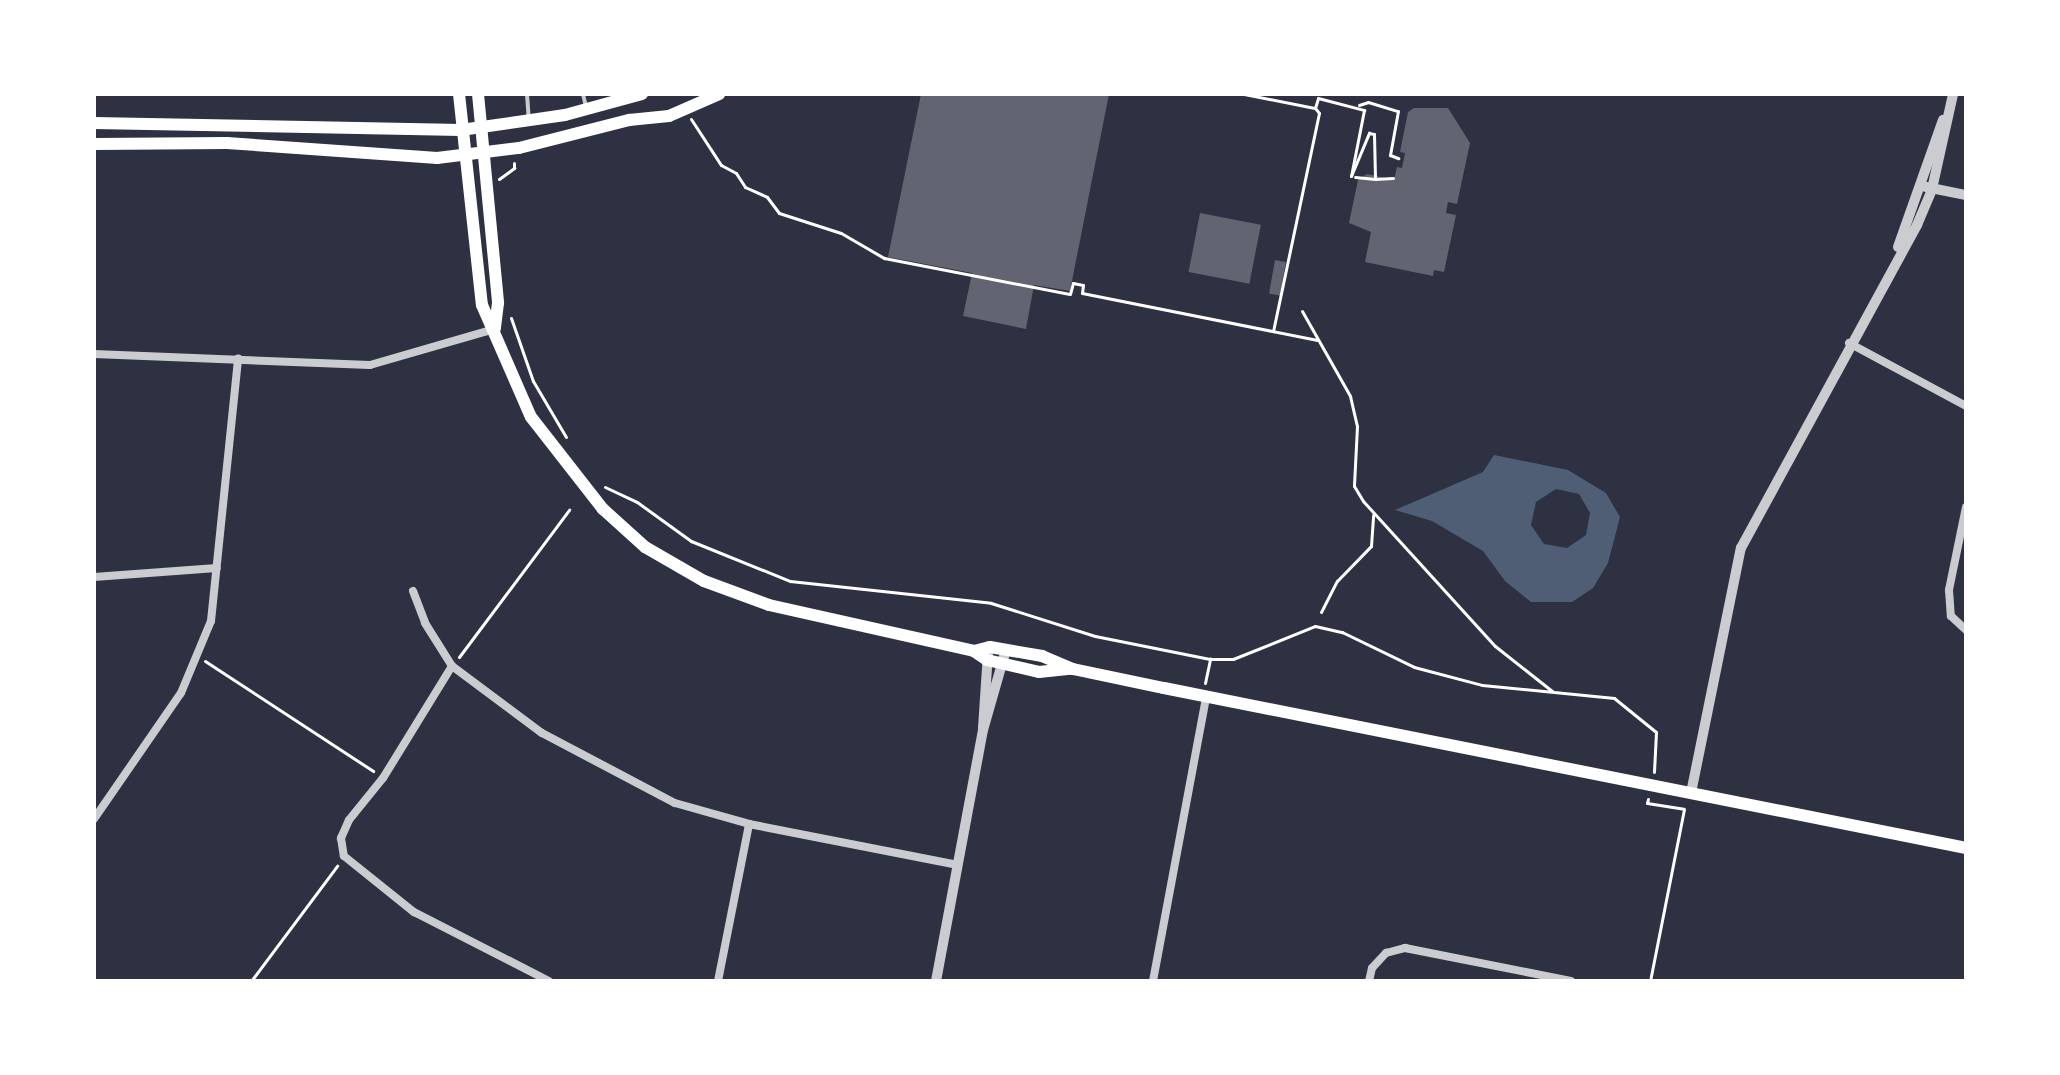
<!DOCTYPE html>
<style>
body{margin:0}
#map{position:relative;width:2060px;height:1075px;overflow:hidden;background:#2d3142;font-family:Karla,sans-serif}
div>[style]{position:absolute}
[style*='--x']{left:calc(var(--x)*1px);top:calc(var(--y)*1px);width:calc(var(--w)*1px);rotate:calc(var(--a)*1deg)}
.water>*{inset:0;background:#4f5d75}
.building>*{inset:0;background:#626471;transform-origin:0 0}
.path>*{height:3px;margin:-1.5px;padding:0 1.5px;transform-origin:1.5px;border-radius:1.5px;background:#fff}
.service>*{height:4px;margin:-2px;padding:0 2px;transform-origin:2px;border-radius:2px;background:#caccd0}
.minor>*{height:8px;margin:-4px;padding:0 4px;transform-origin:4px;border-radius:4px;background:#caccd0}
.tertiary>*{height:10px;margin:-5px;padding:0 5px;transform-origin:5px;border-radius:5px;background:#caccd0}
.secondary>*{height:12px;margin:-6px;padding:0 6px;transform-origin:6px;border-radius:6px;background:#fff}
span{translate:-50% -50%;white-space:nowrap;text-align:center;line-height:1.15;-webkit-text-stroke:8px #fff;paint-order:stroke}
.frame{position:absolute;inset:0;border:96px solid #fff;pointer-events:none}
</style>
<div id="map">
<div class="water">
<div style="clip-path:polygon(evenodd,1494px 455px,1568px 470px,1606px 493px,1620px 517px,1608px 563px,1593px 588px,1572px 602px,1531px 602px,1505px 581px,1483px 551px,1432px 521px,1395px 510px,1483px 472px,1494px 455px,1556px 489px,1579px 494px,1590px 513px,1586px 535px,1567px 548px,1544px 544px,1531px 525px,1536px 502px,1556px 489px)"></div>
</div>
<div class="building">
<div style="clip-path:polygon(921px 94px,1109px 94px,1070px 291px,1034px 285px,1026px 329px,963px 316px,972px 273px,888px 257px)"></div>
<div style="clip-path:polygon(1414px 108px,1448px 108px,1470px 143px,1457px 204px,1448px 202px,1446px 213px,1456px 215px,1444px 272px,1434px 270px,1433px 276px,1365px 262px,1371px 232px,1349px 223px,1358px 180px,1367px 174px,1394px 180px,1397px 167px,1402px 168px,1405px 153px,1400px 152px,1408px 112px)"></div>
<div style="left:1200px;top:213px;width:62px;height:60px;rotate:11deg"></div>
<div style="left:1275px;top:260px;width:11px;height:34px;rotate:10deg"></div>
</div>
<div class="path">
<div style="--x:1244;--y:94;--w:72;--a:11.2"></div>
<div style="--x:1315;--y:108;--w:6;--a:51"></div>
<div style="--x:1319;--y:113;--w:223;--a:101.9"></div>
<div style="--x:1359;--y:105;--w:9;--a:-18"></div>
<div style="--x:1368;--y:102;--w:31;--a:17"></div>
<div style="--x:1398;--y:111;--w:45;--a:100.3"></div>
<div style="--x:1390;--y:155;--w:9;--a:21"></div>
<div style="--x:1315;--y:108;--w:10;--a:-73"></div>
<div style="--x:1318;--y:98;--w:48;--a:14.6"></div>
<div style="--x:1364;--y:110;--w:67;--a:101.1"></div>
<div style="--x:1351;--y:176;--w:47;--a:-67.3"></div>
<div style="--x:1369;--y:133;--w:5;--a:11"></div>
<div style="--x:1374;--y:134;--w:45;--a:88.7"></div>
<div style="--x:1375;--y:179;--w:20;--a:-174"></div>
<div style="--x:691;--y:119;--w:55;--a:56.9"></div>
<div style="--x:721;--y:165;--w:17;--a:28"></div>
<div style="--x:736;--y:173;--w:17;--a:57"></div>
<div style="--x:745;--y:187;--w:24;--a:24"></div>
<div style="--x:767;--y:197;--w:20;--a:53"></div>
<div style="--x:779;--y:213;--w:65;--a:17.9"></div>
<div style="--x:841;--y:233;--w:50;--a:30.2"></div>
<div style="--x:884;--y:258;--w:189;--a:11"></div>
<div style="--x:1070;--y:294;--w:11;--a:-75"></div>
<div style="--x:1073;--y:283;--w:10;--a:11"></div>
<div style="--x:1083;--y:285;--w:8;--a:97"></div>
<div style="--x:1082;--y:293;--w:240;--a:11.3"></div>
<div style="--x:499;--y:179;--w:19;--a:-36"></div>
<div style="--x:514;--y:168;--w:5;--a:-90"></div>
<div style="--x:1375;--y:179;--w:18;--a:-3"></div>
<div style="--x:1302;--y:311;--w:98;--a:60.5"></div>
<div style="--x:1350;--y:396;--w:31;--a:77"></div>
<div style="--x:1357;--y:426;--w:60;--a:92.9"></div>
<div style="--x:1354;--y:486;--w:17;--a:59"></div>
<div style="--x:1363;--y:501;--w:196;--a:47.7"></div>
<div style="--x:1495;--y:646;--w:73;--a:38.3"></div>
<div style="--x:511;--y:318;--w:67;--a:70.8"></div>
<div style="--x:533;--y:381;--w:65;--a:59.5"></div>
<div style="--x:605;--y:487;--w:35;--a:25"></div>
<div style="--x:637;--y:502;--w:67;--a:35.8"></div>
<div style="--x:691;--y:541;--w:107;--a:22"></div>
<div style="--x:790;--y:581;--w:202;--a:6.2"></div>
<div style="--x:991;--y:603;--w:109;--a:17.6"></div>
<div style="--x:1095;--y:636;--w:117;--a:11.3"></div>
<div style="--x:1210;--y:659;--w:23;--a:0"></div>
<div style="--x:1233;--y:659;--w:88;--a:-21.9"></div>
<div style="--x:1315;--y:626;--w:28;--a:13"></div>
<div style="--x:1342;--y:632;--w:80;--a:25.9"></div>
<div style="--x:1414;--y:667;--w:70;--a:14.8"></div>
<div style="--x:1482;--y:685;--w:133;--a:5.6"></div>
<div style="--x:1614;--y:698;--w:54;--a:39"></div>
<div style="--x:1656;--y:732;--w:40;--a:92.9"></div>
<div style="--x:1321;--y:612;--w:35;--a:-63"></div>
<div style="--x:1337;--y:581;--w:49;--a:-45.8"></div>
<div style="--x:1371;--y:546;--w:31;--a:-86"></div>
<div style="--x:459;--y:657;--w:184;--a:-53.2"></div>
<div style="--x:205;--y:661;--w:201;--a:33.2"></div>
<div style="--x:1205;--y:683;--w:25;--a:-78"></div>
<div style="--x:1648;--y:799;--w:4;--a:104"></div>
<div style="--x:1647;--y:803;--w:37;--a:9"></div>
<div style="--x:251;--y:981;--w:144;--a:-53.2"></div>
<div style="--x:1650;--y:981;--w:175;--a:-78.8"></div>
</div>
<div class="service">
<div style="--x:527;--y:94;--w:26;--a:86"></div>
<div style="--x:583;--y:94;--w:13;--a:77"></div>
</div>
<div class="minor">
<div style="--x:1849;--y:343;--w:133;--a:28.3"></div>
<div style="--x:94;--y:354;--w:276;--a:2.3"></div>
<div style="--x:370;--y:365;--w:130;--a:-16.1"></div>
<div style="--x:1966;--y:507;--w:85;--a:101.6"></div>
<div style="--x:1949;--y:590;--w:26;--a:86"></div>
<div style="--x:1951;--y:616;--w:21;--a:43"></div>
<div style="--x:94;--y:577;--w:123;--a:-4.2"></div>
<div style="--x:413;--y:591;--w:34;--a:69"></div>
<div style="--x:425;--y:623;--w:51;--a:57.9"></div>
<div style="--x:452;--y:666;--w:112;--a:36.7"></div>
<div style="--x:542;--y:733;--w:150;--a:27.8"></div>
<div style="--x:675;--y:803;--w:77;--a:15.8"></div>
<div style="--x:749;--y:824;--w:213;--a:11.1"></div>
<div style="--x:452;--y:666;--w:132;--a:121.6"></div>
<div style="--x:383;--y:778;--w:54;--a:129"></div>
<div style="--x:349;--y:820;--w:20;--a:114"></div>
<div style="--x:341;--y:838;--w:18;--a:81"></div>
<div style="--x:344;--y:856;--w:90;--a:38.7"></div>
<div style="--x:414;--y:912;--w:152;--a:27.1"></div>
<div style="--x:94;--y:819;--w:153;--a:-55.4"></div>
<div style="--x:181;--y:693;--w:78;--a:-67.4"></div>
<div style="--x:211;--y:621;--w:264;--a:-84.1"></div>
<div style="--x:718;--y:981;--w:160;--a:-78.8"></div>
<div style="--x:1153;--y:981;--w:289;--a:-79.4"></div>
<div style="--x:1369;--y:981;--w:13;--a:-77"></div>
<div style="--x:1372;--y:968;--w:21;--a:-47"></div>
<div style="--x:1386;--y:953;--w:20;--a:-15"></div>
<div style="--x:1405;--y:948;--w:169;--a:11.2"></div>
</div>
<div class="tertiary">
<div style="--x:1926;--y:187;--w:41;--a:11.3"></div>
<div style="--x:1898;--y:247;--w:135;--a:-70.5"></div>
<div style="--x:983;--y:728;--w:75;--a:-86.2"></div>
<div style="--x:1691;--y:793;--w:250;--a:-78.5"></div>
<div style="--x:1741;--y:548;--w:368;--a:-61.4"></div>
<div style="--x:1917;--y:225;--w:39;--a:-67"></div>
<div style="--x:1932;--y:189;--w:97;--a:-77.5"></div>
<div style="--x:936;--y:981;--w:255;--a:-79.4"></div>
<div style="--x:983;--y:730;--w:83;--a:-74"></div>
</div>
<div class="secondary">
<div style="--x:459;--y:94;--w:212;--a:83.8"></div>
<div style="--x:482;--y:305;--w:122;--a:66.4"></div>
<div style="--x:531;--y:417;--w:117;--a:52"></div>
<div style="--x:603;--y:509;--w:57;--a:42.1"></div>
<div style="--x:645;--y:547;--w:68;--a:30"></div>
<div style="--x:704;--y:581;--w:69;--a:20.3"></div>
<div style="--x:769;--y:605;--w:210;--a:12.6"></div>
<div style="--x:974;--y:651;--w:16;--a:35"></div>
<div style="--x:987;--y:660;--w:53;--a:13"></div>
<div style="--x:1039;--y:672;--w:31;--a:-6"></div>
<div style="--x:478;--y:94;--w:210;--a:84.5"></div>
<div style="--x:498;--y:303;--w:26;--a:97"></div>
<div style="--x:94;--y:123;--w:367;--a:1.1"></div>
<div style="--x:461;--y:130;--w:105;--a:-8.2"></div>
<div style="--x:565;--y:115;--w:80;--a:-15.3"></div>
<div style="--x:94;--y:144;--w:133;--a:-0.4"></div>
<div style="--x:227;--y:143;--w:211;--a:4.1"></div>
<div style="--x:437;--y:158;--w:83;--a:-7"></div>
<div style="--x:519;--y:148;--w:114;--a:-14.3"></div>
<div style="--x:629;--y:120;--w:40;--a:-5.7"></div>
<div style="--x:669;--y:116;--w:55;--a:-23.7"></div>
<div style="--x:974;--y:651;--w:16;--a:-14"></div>
<div style="--x:990;--y:647;--w:53;--a:9.8"></div>
<div style="--x:1042;--y:656;--w:34;--a:23"></div>
<div style="--x:1073;--y:669;--w:93;--a:11.8"></div>
<div style="--x:1164;--y:688;--w:818;--a:11.28"></div>
</div>
<div class="frame"></div>
</div>
